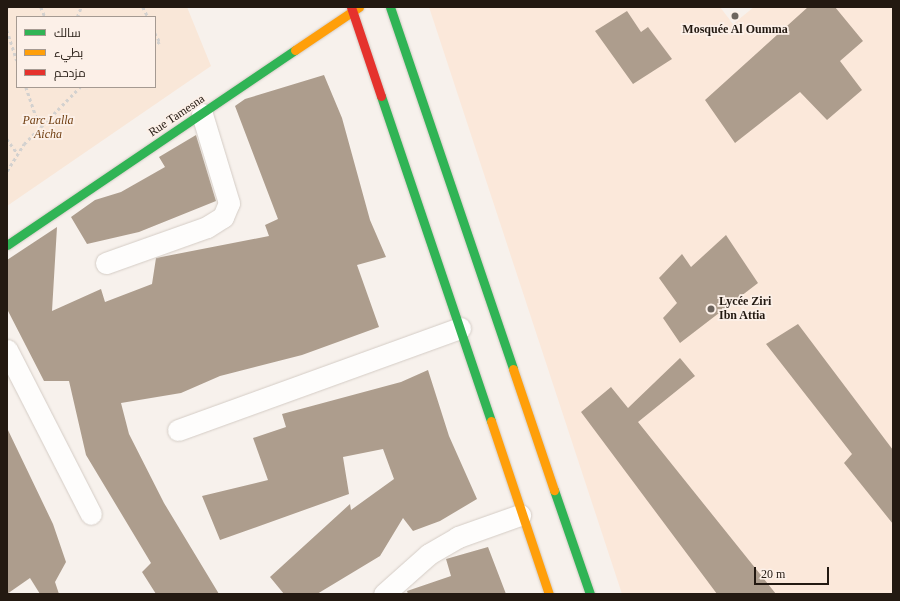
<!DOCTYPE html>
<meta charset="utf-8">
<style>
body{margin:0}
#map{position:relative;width:900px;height:601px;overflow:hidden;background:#f7f1ec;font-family:"Times New Roman",Cairo,serif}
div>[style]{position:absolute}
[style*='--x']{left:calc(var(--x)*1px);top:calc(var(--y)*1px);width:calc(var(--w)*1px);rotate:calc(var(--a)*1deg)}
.built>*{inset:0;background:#fbe8da}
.green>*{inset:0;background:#f9e7d8}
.building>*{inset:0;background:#ad9d8d}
.path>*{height:2.5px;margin-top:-1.25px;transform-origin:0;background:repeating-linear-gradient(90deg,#d3d1cf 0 3px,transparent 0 6px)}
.roads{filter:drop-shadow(0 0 1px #d4ccc5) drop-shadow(0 0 1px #d4ccc5)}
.street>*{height:21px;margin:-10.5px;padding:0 10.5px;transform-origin:10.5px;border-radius:10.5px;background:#fefdfc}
.fast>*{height:9px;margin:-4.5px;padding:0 4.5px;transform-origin:4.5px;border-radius:4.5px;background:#30b455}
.slow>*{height:9px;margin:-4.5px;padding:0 4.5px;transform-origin:4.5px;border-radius:4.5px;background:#ff9f0a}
.jam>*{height:9px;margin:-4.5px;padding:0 4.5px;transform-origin:4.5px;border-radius:4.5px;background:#e5322d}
.dots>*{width:11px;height:11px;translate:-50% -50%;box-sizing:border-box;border:2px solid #fcf0e8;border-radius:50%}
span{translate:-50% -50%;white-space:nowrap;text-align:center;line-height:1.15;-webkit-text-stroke:3.5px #fcf0e8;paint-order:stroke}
.poi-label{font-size:12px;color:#231911;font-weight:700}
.left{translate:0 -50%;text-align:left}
.street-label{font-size:12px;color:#231911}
.park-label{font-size:12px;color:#724013;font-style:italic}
.frame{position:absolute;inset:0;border:8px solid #231911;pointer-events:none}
.legend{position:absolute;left:16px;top:16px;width:140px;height:72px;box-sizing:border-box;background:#fcf0e8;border:1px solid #a59a92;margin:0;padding:5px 7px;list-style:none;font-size:12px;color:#231911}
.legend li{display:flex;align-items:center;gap:8px;height:20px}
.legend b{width:20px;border:1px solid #a59a92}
.scale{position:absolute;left:754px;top:567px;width:75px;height:18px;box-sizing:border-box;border:2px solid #231911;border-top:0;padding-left:5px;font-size:12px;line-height:14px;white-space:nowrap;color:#231911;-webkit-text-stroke:3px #fcf0e8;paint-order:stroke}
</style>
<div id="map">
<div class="built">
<div style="clip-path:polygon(429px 7px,720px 7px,733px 24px,754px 7px,893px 7px,893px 594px,622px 594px)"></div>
</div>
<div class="green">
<div style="clip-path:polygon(evenodd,7px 7px,187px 7px,211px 66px,7px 206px,7px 7px,17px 17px,155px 17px,155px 87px,17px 87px,17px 17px)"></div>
</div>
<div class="building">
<div style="clip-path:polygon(808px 7px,835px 7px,863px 41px,840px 61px,862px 90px,827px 120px,800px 92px,735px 143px,705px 100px)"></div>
<div style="clip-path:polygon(627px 11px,641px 32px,648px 27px,672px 59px,633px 84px,595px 31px)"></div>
<div style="clip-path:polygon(324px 75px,342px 118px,370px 220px,386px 257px,357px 265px,379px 327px,302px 355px,220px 376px,181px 393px,121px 403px,129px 434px,164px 503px,219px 594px,156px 594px,142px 572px,151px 563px,86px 455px,69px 381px,44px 381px,7px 309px,7px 260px,57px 227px,52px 311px,101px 289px,105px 302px,152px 284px,156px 258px,269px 236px,265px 225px,278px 219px,235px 106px,245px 99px)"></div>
<div style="clip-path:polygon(196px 135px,216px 201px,139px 232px,87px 244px,71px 217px,95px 200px,121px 192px,165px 167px,159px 157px)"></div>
<div style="clip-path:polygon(726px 235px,758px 283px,680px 343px,663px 318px,677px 303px,659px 278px,682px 254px,691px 267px)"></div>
<div style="clip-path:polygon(798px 324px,893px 450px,893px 524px,844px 463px,852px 454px,766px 344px)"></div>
<div style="clip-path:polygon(680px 358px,695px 376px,638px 422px,776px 594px,717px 594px,581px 412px,611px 387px,628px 408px)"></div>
<div style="clip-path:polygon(428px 370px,449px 436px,477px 499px,440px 521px,413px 531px,403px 518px,380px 556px,317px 594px,284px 594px,270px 577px,350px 504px,351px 510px,394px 479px,383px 449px,343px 457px,349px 494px,220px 540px,202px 496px,268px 480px,253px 438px,286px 427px,282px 414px,401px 382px)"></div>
<div style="clip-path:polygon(7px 428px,53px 524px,66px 562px,55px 582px,59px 594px,40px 594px,30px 578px,7px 594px)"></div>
<div style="clip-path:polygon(488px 547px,506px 594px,408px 594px,407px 591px,451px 576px,446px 559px)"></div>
</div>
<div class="path">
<div style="--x:41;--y:7;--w:11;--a:68"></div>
<div style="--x:143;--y:7;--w:11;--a:63"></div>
<div style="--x:7;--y:9;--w:2;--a:-90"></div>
<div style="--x:77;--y:17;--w:11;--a:-68"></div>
<div style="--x:7;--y:30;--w:32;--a:72"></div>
<div style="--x:155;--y:33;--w:10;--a:61"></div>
<div style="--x:160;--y:42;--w:6;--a:149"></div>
<div style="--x:26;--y:87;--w:43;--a:71.1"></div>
<div style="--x:7;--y:139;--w:17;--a:54"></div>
<div style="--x:7;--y:171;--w:32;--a:-58"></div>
<div style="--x:24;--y:144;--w:80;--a:-45.5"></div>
</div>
<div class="roads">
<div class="street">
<div style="--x:106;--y:263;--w:107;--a:-19.6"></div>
<div style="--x:207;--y:227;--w:19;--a:-32"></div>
<div style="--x:223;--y:217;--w:15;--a:-67"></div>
<div style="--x:229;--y:203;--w:93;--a:-106.9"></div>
<div style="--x:7;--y:350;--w:184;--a:62.9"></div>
<div style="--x:178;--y:430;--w:300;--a:-19.9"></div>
<div style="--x:384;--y:594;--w:60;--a:-41.6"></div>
<div style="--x:429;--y:554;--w:34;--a:-30"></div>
<div style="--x:458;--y:537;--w:66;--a:-19.5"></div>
</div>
<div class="fast">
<div style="--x:390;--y:7;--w:382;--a:71.2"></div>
<div style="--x:381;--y:96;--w:343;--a:71.3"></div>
<div style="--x:7;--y:245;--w:348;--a:-34.1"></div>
<div style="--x:554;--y:490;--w:110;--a:70.9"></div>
</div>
<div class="slow">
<div style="--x:295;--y:50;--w:77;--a:-33.9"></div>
<div style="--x:513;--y:369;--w:128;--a:71.3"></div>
<div style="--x:491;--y:421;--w:182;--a:71.5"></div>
</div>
<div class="jam">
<div style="--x:351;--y:7;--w:94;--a:71.4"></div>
</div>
</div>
<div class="dots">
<div style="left:735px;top:16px;background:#6d655e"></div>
<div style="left:711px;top:309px;background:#6d655e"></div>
</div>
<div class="poi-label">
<span style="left:735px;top:30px">Mosquée Al Oumma</span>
<span class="left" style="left:719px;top:309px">Lycée Ziri<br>Ibn Attia</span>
</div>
<div class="street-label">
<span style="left:177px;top:116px;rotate:-34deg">Rue Tamesna</span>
</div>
<div class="park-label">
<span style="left:48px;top:128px">Parc Lalla<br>Aicha</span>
</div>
<div class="frame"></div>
<ul class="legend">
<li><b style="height:5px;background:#30b455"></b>سالك</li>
<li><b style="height:5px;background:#ff9f0a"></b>بطيء</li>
<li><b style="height:5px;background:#e5322d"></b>مزدحم</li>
</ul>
<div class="scale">20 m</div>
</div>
